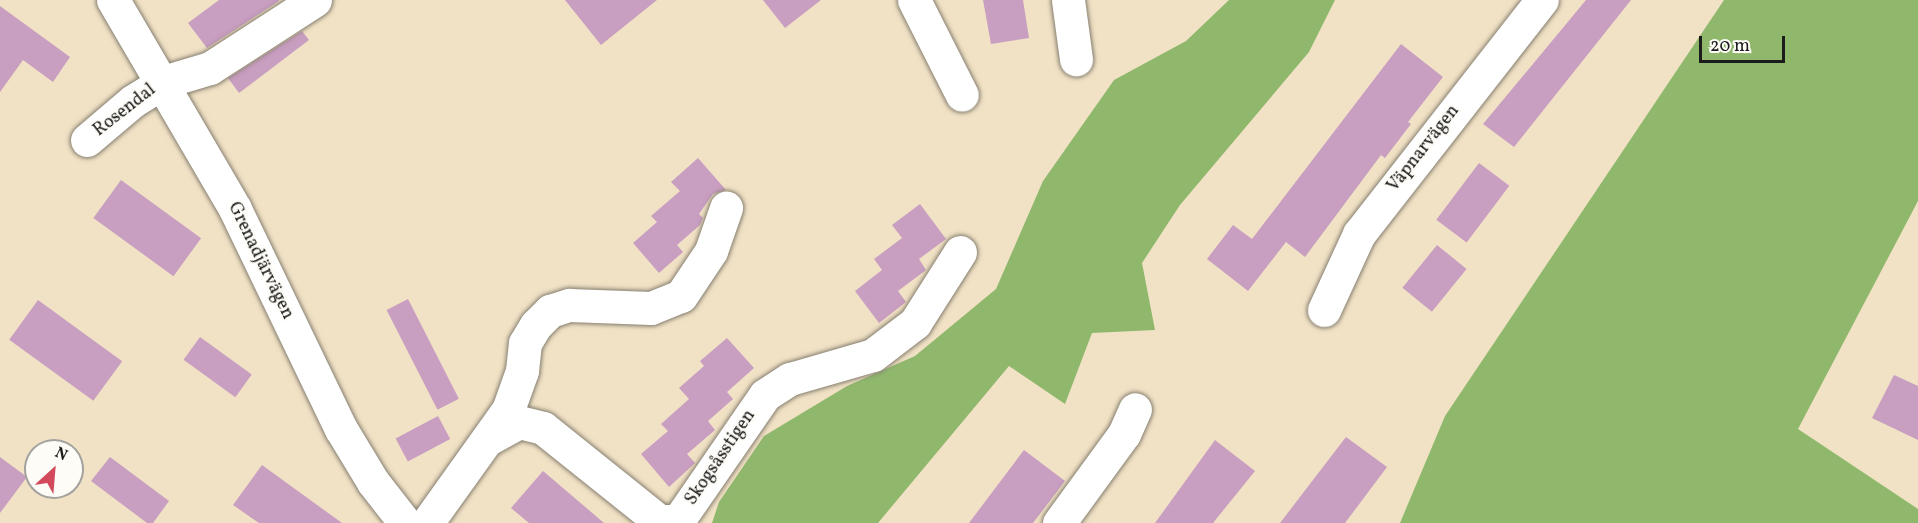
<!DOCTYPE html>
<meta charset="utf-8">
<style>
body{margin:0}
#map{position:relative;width:1918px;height:523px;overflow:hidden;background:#f1e2c5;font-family:Vollkorn,serif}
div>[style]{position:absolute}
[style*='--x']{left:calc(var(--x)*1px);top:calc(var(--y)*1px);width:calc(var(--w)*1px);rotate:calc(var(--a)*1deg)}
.forest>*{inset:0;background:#90b86d}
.building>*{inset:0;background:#c89ec1;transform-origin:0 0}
.roads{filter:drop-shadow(0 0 2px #867f70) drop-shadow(0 0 2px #867f70)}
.minor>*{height:33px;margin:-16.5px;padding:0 16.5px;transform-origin:16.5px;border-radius:16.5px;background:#fff}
span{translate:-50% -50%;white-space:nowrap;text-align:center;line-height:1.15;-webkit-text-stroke:4.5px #fdfcf7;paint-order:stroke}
.street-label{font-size:18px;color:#1c1c1c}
.north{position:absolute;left:24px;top:439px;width:60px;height:60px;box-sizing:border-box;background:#fdfcf7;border:2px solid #a3a29f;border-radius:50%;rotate:26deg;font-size:16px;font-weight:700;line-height:24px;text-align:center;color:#1c1c1c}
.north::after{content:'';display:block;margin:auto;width:21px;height:27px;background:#d1495b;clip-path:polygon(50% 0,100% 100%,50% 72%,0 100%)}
.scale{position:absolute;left:1699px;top:36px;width:86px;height:27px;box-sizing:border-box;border:3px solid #1c1c1c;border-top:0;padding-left:8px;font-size:18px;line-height:21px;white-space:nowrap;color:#1c1c1c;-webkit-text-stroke:4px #fdfcf7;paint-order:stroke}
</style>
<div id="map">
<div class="forest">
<div style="clip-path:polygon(1229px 0,1335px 0,1309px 52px,1180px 205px,1142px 263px,1155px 330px,1092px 333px,1065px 404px,1009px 366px,878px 523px,712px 523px,719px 502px,764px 436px,847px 386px,915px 356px,996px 289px,1043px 181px,1114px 80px,1186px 41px)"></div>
<div style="clip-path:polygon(1724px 0,1918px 0,1918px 201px,1798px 429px,1918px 509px,1918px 523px,1400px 523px,1445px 416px)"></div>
</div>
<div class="building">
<div style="clip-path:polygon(219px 0,279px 0,279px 1px,207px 48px,188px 23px)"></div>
<div style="clip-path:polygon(565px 0,657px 0,601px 45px)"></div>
<div style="clip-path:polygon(763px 0,821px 0,785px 28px)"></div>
<div style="clip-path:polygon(983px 0,1023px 0,1029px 38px,991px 44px)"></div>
<div style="clip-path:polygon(1586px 0,1631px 0,1514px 147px,1483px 124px)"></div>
<div style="clip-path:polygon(0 6px,70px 57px,53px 82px,23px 60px,0 92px)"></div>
<div style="clip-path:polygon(302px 31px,309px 40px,239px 93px,228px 78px)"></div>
<div style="clip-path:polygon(1401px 44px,1443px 77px,1408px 122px,1411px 124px,1385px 158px,1381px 155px,1305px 257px,1286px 242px,1248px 291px,1207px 259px,1233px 225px,1252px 239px)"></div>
<div style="clip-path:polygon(698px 158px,726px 190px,713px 194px,699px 214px,703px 218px,700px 225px,677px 245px,683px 252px,659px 273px,633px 243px,657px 222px,651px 216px,680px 191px,671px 182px)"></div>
<div style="left:1479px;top:163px;width:38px;height:71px;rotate:37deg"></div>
<div style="left:121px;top:180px;width:99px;height:47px;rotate:36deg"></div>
<div style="clip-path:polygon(920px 204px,946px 239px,919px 259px,926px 270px,898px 291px,906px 302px,879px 323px,855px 291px,882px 270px,874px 259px,902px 238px,892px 225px)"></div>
<div style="left:1437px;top:245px;width:38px;height:55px;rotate:39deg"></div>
<div style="left:408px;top:299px;width:112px;height:24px;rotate:63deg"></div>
<div style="left:38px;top:300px;width:104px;height:49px;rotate:36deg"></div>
<div style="left:200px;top:337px;width:64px;height:28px;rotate:36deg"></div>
<div style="clip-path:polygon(727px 338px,754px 368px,727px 392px,733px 399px,708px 421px,715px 430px,687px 454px,695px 463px,669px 487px,641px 454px,668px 431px,661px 424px,689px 399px,679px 388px,704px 366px,700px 361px)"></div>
<div style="clip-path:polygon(1894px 375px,1918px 386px,1918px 440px,1872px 418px)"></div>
<div style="left:438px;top:416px;width:26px;height:48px;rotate:62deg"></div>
<div style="clip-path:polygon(1346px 437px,1387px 467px,1345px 523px,1280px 523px)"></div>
<div style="clip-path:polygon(1215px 440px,1255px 471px,1213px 523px,1155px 523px)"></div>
<div style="clip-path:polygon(1024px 450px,1065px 481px,1033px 523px,969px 523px)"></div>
<div style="clip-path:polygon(0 457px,27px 477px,0 513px)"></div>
<div style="clip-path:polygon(110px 457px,169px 501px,153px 523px,147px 523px,91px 481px)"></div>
<div style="clip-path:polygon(262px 465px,342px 523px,259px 523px,233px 505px)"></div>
<div style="clip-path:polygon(543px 471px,604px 523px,529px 523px,511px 508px)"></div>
</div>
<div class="roads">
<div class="minor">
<div style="--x:113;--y:0;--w:242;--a:59.7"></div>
<div style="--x:235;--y:209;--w:244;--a:64.3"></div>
<div style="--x:341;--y:429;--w:62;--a:58.9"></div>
<div style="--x:373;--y:482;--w:52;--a:52"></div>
<div style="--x:914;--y:0;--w:106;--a:63.2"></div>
<div style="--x:1068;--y:0;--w:60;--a:82.3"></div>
<div style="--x:87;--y:140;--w:60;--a:-40.3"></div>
<div style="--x:133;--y:101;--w:36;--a:-32"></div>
<div style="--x:163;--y:82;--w:49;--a:-16.6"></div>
<div style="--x:210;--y:68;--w:125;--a:-32.9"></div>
<div style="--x:1324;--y:310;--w:84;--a:-65.3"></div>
<div style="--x:1359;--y:234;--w:297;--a:-52"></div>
<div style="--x:490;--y:438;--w:33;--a:-29"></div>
<div style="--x:519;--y:422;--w:25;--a:14"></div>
<div style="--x:543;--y:428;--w:149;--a:38.7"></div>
<div style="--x:659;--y:521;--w:19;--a:0"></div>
<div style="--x:678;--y:521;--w:153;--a:-55.4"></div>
<div style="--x:765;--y:395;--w:30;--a:-33"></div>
<div style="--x:790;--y:379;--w:86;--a:-16.1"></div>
<div style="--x:873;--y:355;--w:53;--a:-37.3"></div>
<div style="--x:915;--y:323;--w:84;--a:-57.6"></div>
<div style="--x:427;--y:523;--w:139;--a:-54.4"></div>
<div style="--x:508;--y:410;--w:41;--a:-70.3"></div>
<div style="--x:522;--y:371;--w:28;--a:-84"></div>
<div style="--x:525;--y:343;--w:21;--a:-59"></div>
<div style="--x:536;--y:325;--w:20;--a:-45"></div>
<div style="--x:550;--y:311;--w:20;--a:-18"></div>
<div style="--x:569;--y:305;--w:82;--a:2.1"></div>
<div style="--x:651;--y:308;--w:32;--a:-22"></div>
<div style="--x:681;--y:296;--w:54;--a:-56.3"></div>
<div style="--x:711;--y:251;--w:46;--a:-70.8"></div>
<div style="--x:1059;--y:523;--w:110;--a:-53.9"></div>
<div style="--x:1124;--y:434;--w:27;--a:-66"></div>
</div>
</div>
<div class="street-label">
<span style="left:125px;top:111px;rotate:-38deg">Rosendal</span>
<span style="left:1424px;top:149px;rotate:-52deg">Väpnarvägen</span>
<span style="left:260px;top:261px;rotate:64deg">Grenadjärvägen</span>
<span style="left:721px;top:458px;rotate:-56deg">Skogsåsstigen</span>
</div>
<div class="north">N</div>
<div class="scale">20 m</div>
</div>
